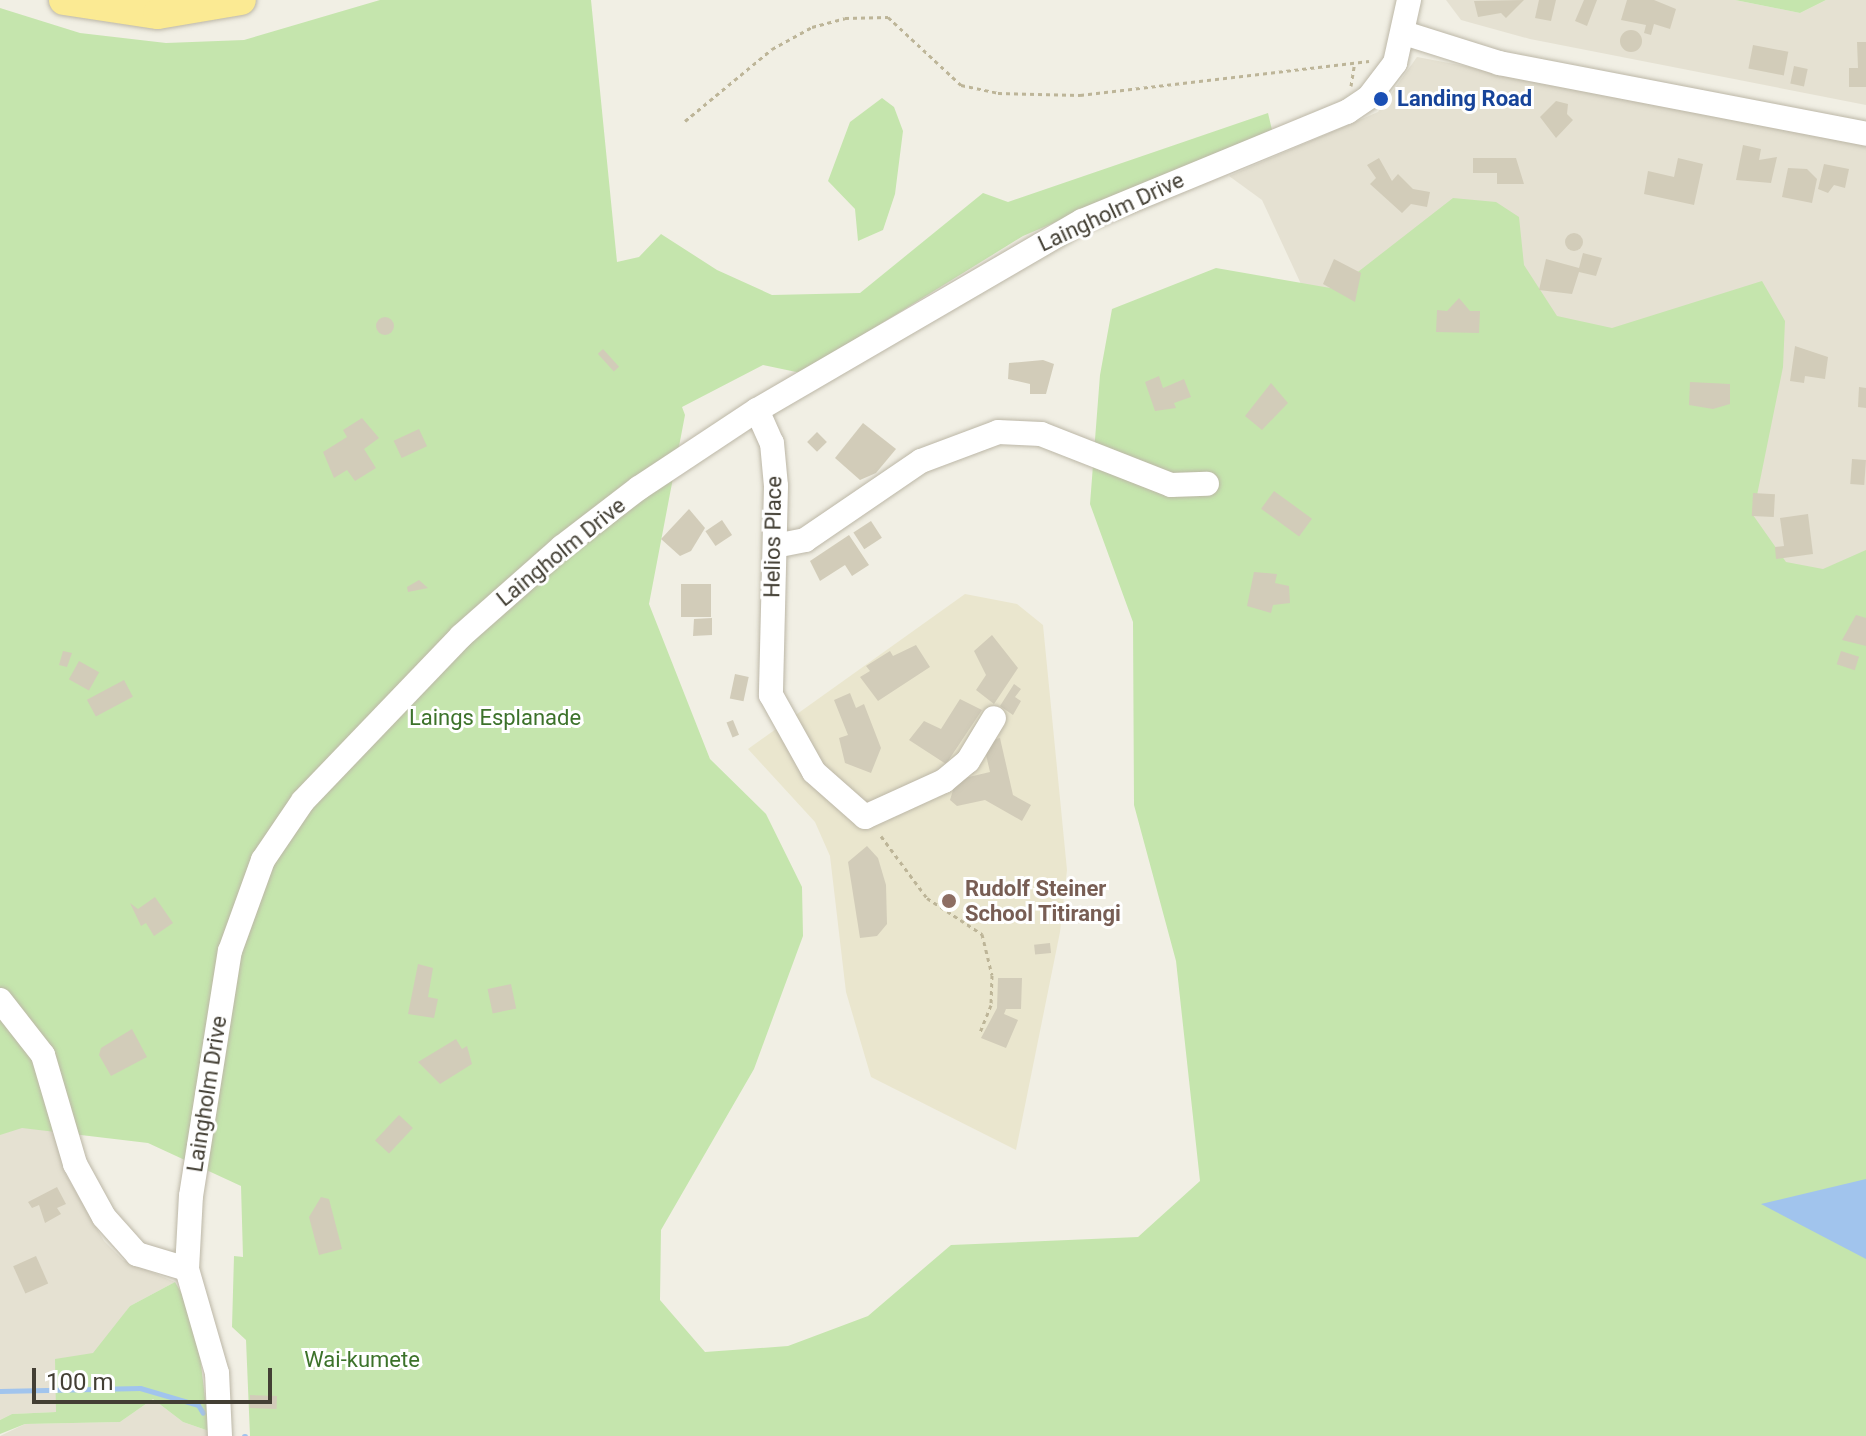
<!DOCTYPE html>
<style>
body{margin:0}
#map{position:relative;width:1866px;height:1436px;overflow:hidden;background:#f1efe4;font-family:Roboto,sans-serif}
div>[style]{position:absolute}
[style*='--x']{left:calc(var(--x)*1px);top:calc(var(--y)*1px);width:calc(var(--w)*1px);rotate:calc(var(--a)*1deg)}
.residential>*{inset:0;background:#e5e1d2}
.education>*{inset:0;background:#eae6ce}
.green>*{inset:0;background:#c5e5ad}
.water>*{inset:0;background:#a1c4ed}
.stream>*{height:5px;margin:-2.5px;padding:0 2.5px;transform-origin:2.5px;border-radius:2.5px;background:#a1c4ed}
.building>*{inset:0;background:#d2ccb9;transform-origin:0 0}
.round{border-radius:50%}
.path>*{height:3px;margin-top:-1.5px;transform-origin:0;background:repeating-linear-gradient(90deg,#bdb598 0 4px,transparent 0 8px)}
.roads{filter:drop-shadow(0 0 2px #bcb7a7) drop-shadow(0 0 2px #bcb7a7)}
.minor>*{height:24px;margin:-12px;padding:0 12px;transform-origin:12px;border-radius:12px;background:#fff}
.major>*{height:30px;margin:-15px;padding:0 15px;transform-origin:15px;border-radius:15px;background:#fbea93}
.dots>*{width:22px;height:22px;translate:-50% -50%;box-sizing:border-box;border:4px solid #fff;border-radius:50%}
span{translate:-50% -50%;white-space:nowrap;text-align:center;line-height:1.15;-webkit-text-stroke:6px #fff;paint-order:stroke}
.transit-label{font-size:22px;color:#164399;font-weight:700}
.left{translate:0 -50%;text-align:left}
.street-label{font-size:22px;color:#433f34}
.park-label{font-size:22px;color:#3c722a}
.education-label{font-size:22px;color:#785e54;font-weight:700}
.scale{position:absolute;left:32px;top:1368px;width:240px;height:36px;box-sizing:border-box;border:4px solid #433f34;border-top:0;padding-left:10px;font-size:24px;line-height:28px;white-space:nowrap;color:#433f34;-webkit-text-stroke:6px #fff;paint-order:stroke}
</style>
<div id="map">
<div class="residential">
<div style="clip-path:polygon(1446px 0,1735px 0,1800px 13px,1826px 0,1866px 0,1866px 105px,1530px 39px,1461px 20px)"></div>
<div style="clip-path:polygon(1417px 57px,1866px 141px,1866px 816px,1307px 297px,1262px 200px,1229px 176px,1378px 112px)"></div>
<div style="clip-path:polygon(0 1022px,40px 1074px,65px 1173px,104px 1241px,123px 1260px,175px 1282px,130px 1306px,56px 1412px,12px 1414px,0 1420px)"></div>
<div style="clip-path:polygon(153px 1399px,183px 1422px,209px 1431px,208px 1436px,0 1436px,25px 1424px,120px 1422px)"></div>
</div>
<div class="education">
<div style="clip-path:polygon(965px 594px,1017px 604px,1043px 625px,1067px 870px,1060px 932px,1016px 1150px,871px 1077px,846px 992px,830px 856px,815px 822px,748px 749px)"></div>
</div>
<div class="green">
<div style="clip-path:polygon(380px 0,591px 0,617px 262px,639px 257px,661px 234px,717px 270px,772px 295px,860px 293px,983px 193px,1008px 202px,1268px 113px,1272px 130px,1023px 236px,801px 373px,763px 365px,682px 407px,685px 415px,649px 604px,710px 759px,766px 814px,802px 887px,803px 936px,754px 1069px,661px 1230px,660px 1300px,705px 1352px,788px 1346px,868px 1316px,951px 1245px,1138px 1237px,1200px 1181px,1176px 961px,1134px 805px,1133px 622px,1090px 504px,1100px 375px,1112px 309px,1216px 268px,1336px 289px,1453px 198px,1496px 202px,1519px 217px,1524px 265px,1557px 316px,1612px 328px,1762px 281px,1785px 321px,1783px 367px,1753px 515px,1786px 562px,1823px 569px,1866px 550px,1866px 1436px,250px 1436px,246px 1340px,232px 1327px,234px 1256px,243px 1257px,241px 1186px,148px 1143px,22px 1128px,0 1135px,0 8px,80px 33px,166px 43px,244px 40px)"></div>
<div style="clip-path:polygon(1735px 0,1826px 0,1800px 13px)"></div>
<div style="clip-path:polygon(882px 98px,894px 107px,903px 131px,895px 194px,883px 230px,858px 241px,855px 209px,828px 181px,850px 122px)"></div>
<div style="clip-path:polygon(175px 1282px,186px 1301px,200px 1356px,209px 1431px,183px 1422px,153px 1399px,120px 1422px,25px 1424px,0 1434px,0 1420px,12px 1414px,56px 1412px,55px 1359px,93px 1353px,130px 1306px)"></div>
</div>
<div class="water">
<div style="clip-path:polygon(1866px 1179px,1866px 1259px,1761px 1204px)"></div>
</div>
<div class="stream">
<div style="--x:0;--y:1391;--w:140;--a:-1.2"></div>
<div style="--x:140;--y:1388;--w:60;--a:16.3"></div>
<div style="--x:198;--y:1405;--w:9;--a:58"></div>
<div style="--x:244;--y:1436;--w:1;--a:0"></div>
</div>
<div class="building">
<div style="clip-path:polygon(1524px 0,1506px 18px,1501px 13px,1478px 17px,1474px 1px)"></div>
<div style="clip-path:polygon(1539px 0,1556px 0,1551px 21px,1535px 18px)"></div>
<div style="clip-path:polygon(1584px 0,1597px 0,1587px 26px,1575px 21px)"></div>
<div style="clip-path:polygon(1627px 0,1654px 0,1676px 9px,1670px 29px,1654px 24px,1651px 35px,1644px 33px,1646px 25px,1621px 20px)"></div>
<div class="round" style="left:1620px;top:30px;width:22px;height:22px"></div>
<div style="clip-path:polygon(1857px 42px,1866px 42px,1866px 87px,1849px 87px,1849px 68px,1858px 68px)"></div>
<div style="left:1753px;top:45px;width:36px;height:24px;rotate:11deg"></div>
<div style="left:1794px;top:66px;width:14px;height:18px;rotate:12deg"></div>
<div style="clip-path:polygon(1556px 101px,1568px 104px,1567px 114px,1573px 120px,1556px 138px,1540px 117px)"></div>
<div style="clip-path:polygon(1743px 145px,1761px 149px,1759px 160px,1777px 157px,1771px 183px,1736px 180px)"></div>
<div style="clip-path:polygon(1379px 158px,1392px 181px,1398px 174px,1413px 189px,1430px 192px,1427px 207px,1411px 204px,1402px 213px,1370px 184px,1376px 178px,1367px 165px)"></div>
<div style="clip-path:polygon(1473px 158px,1516px 158px,1524px 184px,1497px 184px,1497px 173px,1473px 173px)"></div>
<div style="clip-path:polygon(1678px 158px,1703px 164px,1694px 205px,1644px 194px,1648px 171px,1674px 177px)"></div>
<div style="clip-path:polygon(1824px 164px,1849px 169px,1845px 188px,1834px 185px,1828px 193px,1818px 189px)"></div>
<div style="clip-path:polygon(1788px 168px,1807px 169px,1817px 179px,1812px 203px,1782px 197px)"></div>
<div class="round" style="left:1565px;top:233px;width:18px;height:18px"></div>
<div style="clip-path:polygon(1583px 253px,1602px 258px,1596px 276px,1579px 272px,1572px 294px,1539px 290px,1546px 259px,1579px 268px)"></div>
<div style="clip-path:polygon(1334px 259px,1361px 273px,1355px 302px,1323px 284px)"></div>
<div style="clip-path:polygon(1459px 298px,1470px 311px,1480px 311px,1479px 333px,1436px 332px,1437px 310px,1447px 311px)"></div>
<div class="round" style="left:376px;top:317px;width:18px;height:18px"></div>
<div style="clip-path:polygon(1795px 346px,1828px 357px,1825px 379px,1805px 376px,1804px 383px,1790px 381px)"></div>
<div style="left:603px;top:349px;width:24px;height:7px;rotate:48deg"></div>
<div style="clip-path:polygon(1043px 360px,1054px 364px,1046px 394px,1030px 394px,1030px 384px,1008px 379px,1009px 363px)"></div>
<div style="clip-path:polygon(1159px 376px,1163px 388px,1184px 379px,1191px 397px,1174px 403px,1176px 408px,1155px 411px,1145px 382px)"></div>
<div style="clip-path:polygon(1690px 382px,1730px 384px,1730px 404px,1713px 409px,1689px 405px)"></div>
<div style="clip-path:polygon(1271px 383px,1288px 403px,1262px 430px,1245px 416px)"></div>
<div style="clip-path:polygon(1859px 387px,1866px 388px,1866px 408px,1858px 407px)"></div>
<div style="clip-path:polygon(362px 418px,379px 438px,364px 449px,376px 468px,355px 481px,347px 470px,334px 478px,323px 452px,347px 437px,343px 430px)"></div>
<div style="clip-path:polygon(863px 423px,896px 449px,876px 473px,860px 480px,835px 458px)"></div>
<div style="left:419px;top:429px;width:19px;height:28px;rotate:65deg"></div>
<div style="left:817px;top:432px;width:14px;height:14px;rotate:45deg"></div>
<div style="left:1852px;top:459px;width:14px;height:25px;rotate:4deg"></div>
<div style="left:1274px;top:491px;width:47px;height:22px;rotate:36deg"></div>
<div style="left:1753px;top:493px;width:22px;height:23px;rotate:3deg"></div>
<div style="clip-path:polygon(689px 509px,705px 528px,691px 551px,680px 556px,661px 539px)"></div>
<div style="clip-path:polygon(1808px 514px,1813px 554px,1776px 559px,1775px 547px,1784px 546px,1780px 518px)"></div>
<div style="left:722px;top:520px;width:18px;height:20px;rotate:56deg"></div>
<div style="left:871px;top:521px;width:20px;height:21px;rotate:57deg"></div>
<div style="clip-path:polygon(849px 535px,869px 565px,852px 576px,845px 565px,820px 581px,810px 561px)"></div>
<div style="clip-path:polygon(1254px 572px,1277px 574px,1275px 583px,1289px 586px,1290px 603px,1273px 605px,1271px 613px,1247px 606px)"></div>
<div style="clip-path:polygon(419px 580px,428px 588px,408px 592px,407px 587px)"></div>
<div style="left:681px;top:584px;width:30px;height:33px"></div>
<div style="clip-path:polygon(1856px 615px,1866px 618px,1866px 646px,1842px 640px)"></div>
<div style="clip-path:polygon(712px 618px,712px 635px,693px 636px,694px 619px)"></div>
<div style="clip-path:polygon(992px 635px,1018px 668px,994px 704px,976px 690px,986px 675px,974px 651px)"></div>
<div style="clip-path:polygon(916px 645px,930px 667px,878px 701px,860px 677px,870px 671px,866px 666px,890px 651px,893px 656px)"></div>
<div style="clip-path:polygon(63px 651px,72px 653px,67px 667px,59px 665px)"></div>
<div style="left:1841px;top:651px;width:19px;height:14px;rotate:18deg"></div>
<div style="left:79px;top:661px;width:23px;height:21px;rotate:29deg"></div>
<div style="left:735px;top:674px;width:14px;height:25px;rotate:12deg"></div>
<div style="left:124px;top:680px;width:19px;height:42px;rotate:62deg"></div>
<div style="clip-path:polygon(1014px 684px,1021px 689px,1015px 697px,1021px 701px,1013px 715px,1000px 706px)"></div>
<div style="clip-path:polygon(850px 693px,856px 708px,864px 704px,881px 748px,871px 773px,845px 763px,839px 738px,848px 735px,834px 700px)"></div>
<div style="clip-path:polygon(960px 699px,982px 710px,946px 764px,909px 740px,924px 721px,941px 729px)"></div>
<div style="left:733px;top:720px;width:16px;height:7px;rotate:68deg"></div>
<div style="clip-path:polygon(1000px 738px,1013px 795px,1031px 805px,1022px 821px,985px 800px,957px 806px,950px 800px,956px 780px,990px 772px,983px 742px)"></div>
<div style="clip-path:polygon(867px 846px,878px 858px,886px 885px,887px 924px,877px 936px,860px 938px,848px 862px)"></div>
<div style="clip-path:polygon(155px 897px,173px 923px,154px 936px,146px 923px,141px 926px,130px 903px,138px 909px)"></div>
<div style="left:1050px;top:943px;width:10px;height:16px;rotate:84deg"></div>
<div style="clip-path:polygon(418px 964px,433px 968px,428px 997px,438px 999px,434px 1018px,408px 1014px)"></div>
<div style="clip-path:polygon(998px 978px,1022px 978px,1021px 1009px,1006px 1009px,1004px 1014px,1018px 1020px,1006px 1048px,981px 1038px,997px 1008px)"></div>
<div style="left:511px;top:984px;width:25px;height:24px;rotate:78deg"></div>
<div style="clip-path:polygon(132px 1029px,147px 1057px,111px 1076px,99px 1055px,101px 1048px)"></div>
<div style="clip-path:polygon(456px 1039px,462px 1049px,467px 1046px,472px 1064px,440px 1084px,418px 1062px)"></div>
<div style="left:399px;top:1115px;width:19px;height:35px;rotate:43deg"></div>
<div style="clip-path:polygon(57px 1187px,66px 1204px,57px 1208px,61px 1214px,45px 1223px,39px 1205px,32px 1208px,28px 1202px)"></div>
<div style="clip-path:polygon(321px 1197px,329px 1199px,342px 1249px,319px 1255px,309px 1217px)"></div>
<div style="left:36px;top:1256px;width:30px;height:25px;rotate:66deg"></div>
<div style="left:250px;top:1395px;width:27px;height:13px;rotate:2deg"></div>
</div>
<div class="path">
<div style="--x:1351;--y:86;--w:20;--a:-81"></div>
<div style="--x:685;--y:121;--w:113;--a:-39.6"></div>
<div style="--x:772;--y:49;--w:46;--a:-28.8"></div>
<div style="--x:812;--y:27;--w:34;--a:-15"></div>
<div style="--x:845;--y:18;--w:43;--a:-1.3"></div>
<div style="--x:888;--y:17;--w:100;--a:43"></div>
<div style="--x:961;--y:85;--w:38;--a:12"></div>
<div style="--x:998;--y:93;--w:82;--a:1.4"></div>
<div style="--x:1080;--y:95;--w:291;--a:-6.7"></div>
<div style="--x:881;--y:836;--w:77;--a:53.4"></div>
<div style="--x:927;--y:898;--w:66;--a:33.2"></div>
<div style="--x:982;--y:934;--w:42;--a:76.3"></div>
<div style="--x:992;--y:975;--w:30;--a:92"></div>
<div style="--x:991;--y:1005;--w:31;--a:112"></div>
</div>
<div class="roads">
<div class="minor">
<div style="--x:1404;--y:33;--w:100;--a:17.5"></div>
<div style="--x:1499;--y:63;--w:374;--a:10.9"></div>
<div style="--x:757;--y:410;--w:36;--a:66"></div>
<div style="--x:772;--y:443;--w:43;--a:84.7"></div>
<div style="--x:776;--y:486;--w:209;--a:91.4"></div>
<div style="--x:771;--y:695;--w:88;--a:60.8"></div>
<div style="--x:814;--y:772;--w:68;--a:41.4"></div>
<div style="--x:865;--y:817;--w:87;--a:-24.5"></div>
<div style="--x:944;--y:781;--w:31;--a:-40"></div>
<div style="--x:968;--y:761;--w:50;--a:-58.8"></div>
<div style="--x:775;--y:546;--w:31;--a:-11"></div>
<div style="--x:805;--y:540;--w:140;--a:-34.3"></div>
<div style="--x:921;--y:461;--w:82;--a:-20.6"></div>
<div style="--x:998;--y:432;--w:43;--a:2.7"></div>
<div style="--x:1041;--y:434;--w:140;--a:21.4"></div>
<div style="--x:1171;--y:485;--w:36;--a:-2"></div>
<div style="--x:0;--y:1000;--w:70;--a:52"></div>
<div style="--x:43;--y:1055;--w:114;--a:73.6"></div>
<div style="--x:75;--y:1164;--w:60;--a:61.3"></div>
<div style="--x:104;--y:1217;--w:50;--a:48.3"></div>
<div style="--x:137;--y:1254;--w:52;--a:16.7"></div>
<div style="--x:220;--y:1436;--w:63;--a:-92.7"></div>
<div style="--x:217;--y:1373;--w:108;--a:-106.1"></div>
<div style="--x:187;--y:1269;--w:73;--a:-86.9"></div>
<div style="--x:191;--y:1196;--w:248;--a:-81"></div>
<div style="--x:230;--y:951;--w:97;--a:-70.1"></div>
<div style="--x:263;--y:860;--w:71;--a:-55.9"></div>
<div style="--x:303;--y:801;--w:228;--a:-46.2"></div>
<div style="--x:461;--y:636;--w:135;--a:-41.4"></div>
<div style="--x:562;--y:547;--w:97;--a:-37.5"></div>
<div style="--x:639;--y:488;--w:141;--a:-33.5"></div>
<div style="--x:757;--y:410;--w:376;--a:-30.2"></div>
<div style="--x:1082;--y:221;--w:287;--a:-22.4"></div>
<div style="--x:1347;--y:112;--w:27;--a:-34"></div>
<div style="--x:1369;--y:97;--w:43;--a:-52.6"></div>
<div style="--x:1395;--y:63;--w:65;--a:-77.5"></div>
</div>
<div class="major">
<div style="--x:64;--y:0;--w:95;--a:8.5"></div>
<div style="--x:158;--y:14;--w:84;--a:-9.6"></div>
</div>
</div>
<div class="dots">
<div style="left:1381px;top:99px;background:#1a4fb4"></div>
<div style="left:949px;top:901px;background:#8d6e63"></div>
</div>
<div class="transit-label">
<span class="left" style="left:1397px;top:99px">Landing Road</span>
</div>
<div class="street-label">
<span style="left:1111px;top:212px;rotate:-25deg">Laingholm Drive</span>
<span style="left:773px;top:537px;rotate:-89deg">Helios Place</span>
<span style="left:561px;top:552px;rotate:-39deg">Laingholm Drive</span>
<span style="left:207px;top:1094px;rotate:-81deg">Laingholm Drive</span>
</div>
<div class="park-label">
<span style="left:495px;top:718px">Laings Esplanade</span>
<span style="left:362px;top:1360px">Wai-kumete</span>
</div>
<div class="education-label">
<span class="left" style="left:965px;top:901px">Rudolf Steiner<br>School Titirangi</span>
</div>
<div class="scale">100 m</div>
</div>
